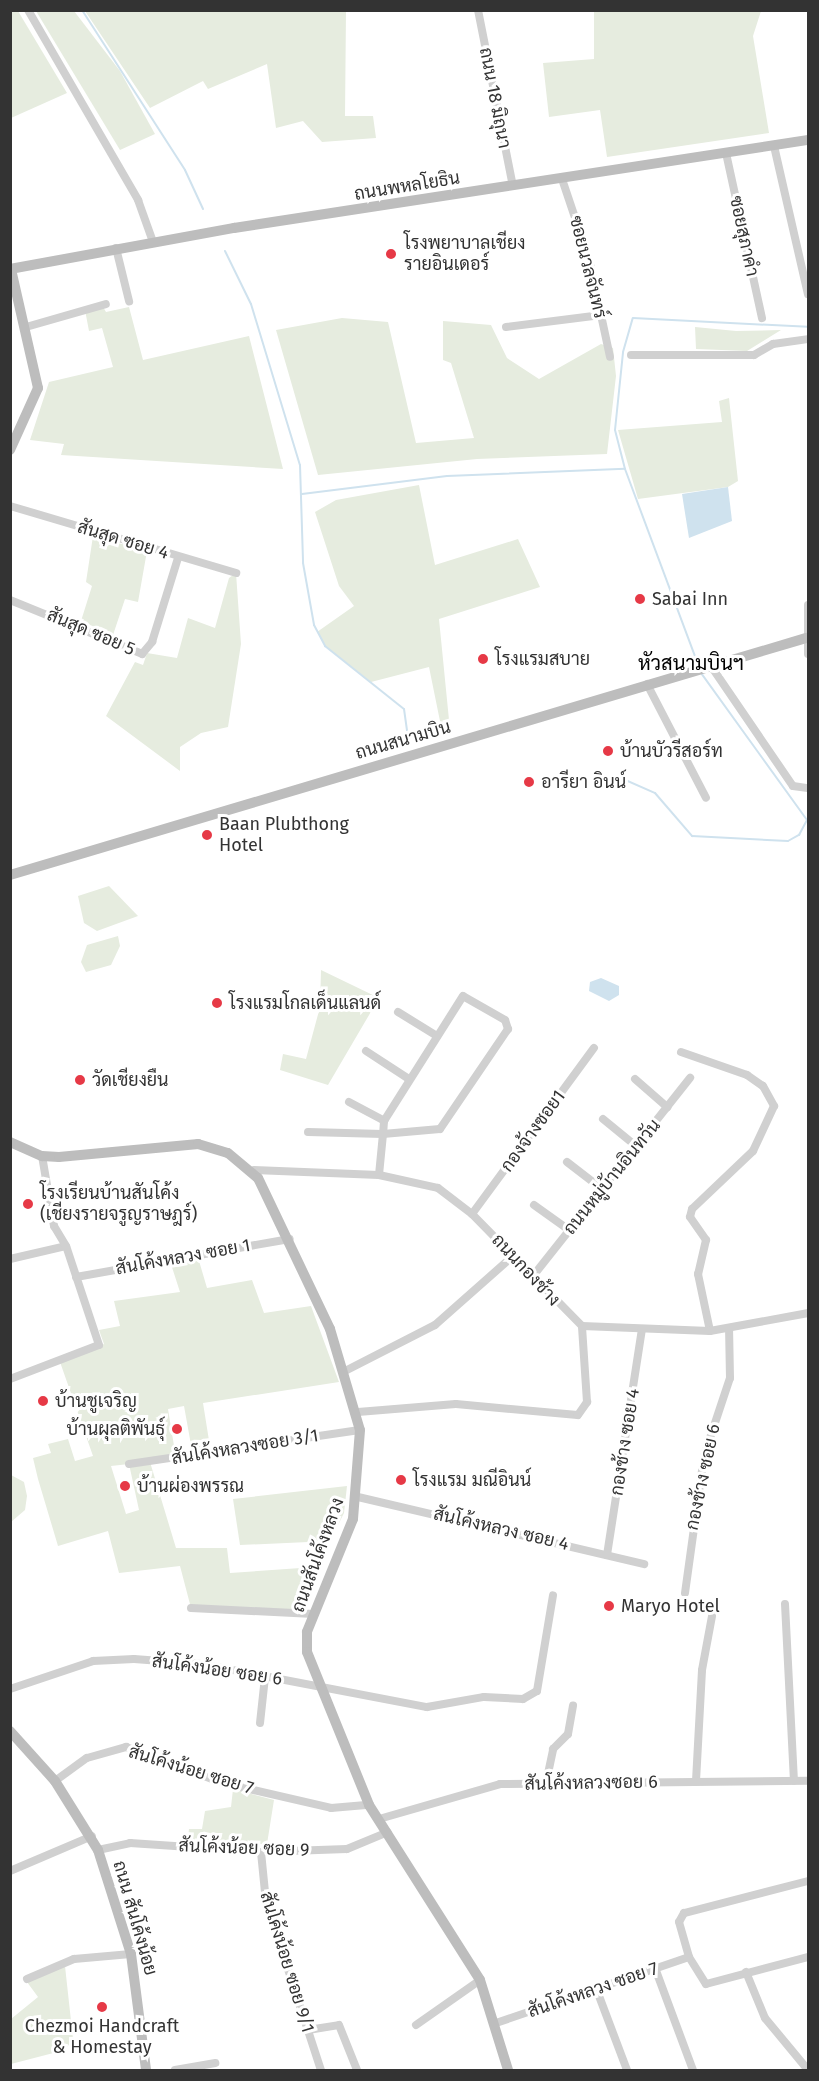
<!DOCTYPE html>
<meta charset="utf-8">
<style>
body{margin:0}
#map{position:relative;width:819px;height:2081px;overflow:hidden;background:#fff;font-family:"Fira Sans",Sarabun,sans-serif}
div>[style]{position:absolute}
[style*='--x']{left:calc(var(--x)*1px);top:calc(var(--y)*1px);width:calc(var(--w)*1px);rotate:calc(var(--a)*1deg)}
.green>*{inset:0;background:#e6ecdf}
.water>*{inset:0;background:#cfe2ee}
.stream>*{height:2px;margin:-1px;padding:0 1px;transform-origin:1px;border-radius:1px;background:#cfe2ee}
.street>*{height:8px;margin:-4px;padding:0 4px;transform-origin:4px;border-radius:4px;background:#d0d0d0}
.secondary>*{height:10px;margin:-5px;padding:0 5px;transform-origin:5px;border-radius:5px;background:#bdbdbd}
.dots>*{width:16px;height:16px;translate:-50% -50%;box-sizing:border-box;border:3px solid #fff;border-radius:50%}
span{translate:-50% -50%;white-space:nowrap;text-align:center;line-height:1.15;-webkit-text-stroke:6px #fff;paint-order:stroke}
.street-label{font-size:18px;color:#333}
.poi-label{font-size:18px;color:#333}
.left{translate:0 -50%;text-align:left}
.right{translate:-100% -50%;text-align:right}
.neighbourhood-label{font-size:20px;color:#000}
.frame{position:absolute;inset:0;border:12px solid #333;pointer-events:none}
</style>
<div id="map">
<div class="green">
<div style="clip-path:polygon(10px 11px,18px 11px,67px 93px,11px 118px)"></div>
<div style="clip-path:polygon(36px 11px,74px 11px,120px 71px,155px 134px,120px 150px)"></div>
<div style="clip-path:polygon(85px 11px,346px 11px,345px 116px,373px 116px,376px 138px,322px 142px,303px 121px,276px 128px,267px 64px,208px 89px,203px 81px,150px 108px)"></div>
<div style="clip-path:polygon(594px 11px,761px 11px,753px 36px,769px 133px,607px 157px,600px 110px,549px 117px,543px 63px,594px 59px)"></div>
<div style="clip-path:polygon(102px 305px,106px 312px,129px 307px,143px 360px,249px 336px,283px 469px,61px 455px,64px 444px,30px 440px,49px 382px,113px 367px,102px 328px,89px 331px,85px 310px)"></div>
<div style="clip-path:polygon(342px 318px,388px 322px,416px 443px,474px 438px,451px 363px,443px 360px,443px 321px,491px 325px,507px 358px,539px 379px,601px 344px,613px 348px,616px 376px,607px 454px,477px 459px,318px 475px,276px 330px)"></div>
<div style="clip-path:polygon(695px 327px,736px 331px,781px 330px,747px 351px,696px 349px)"></div>
<div style="clip-path:polygon(729px 398px,738px 481px,728px 487px,638px 499px,618px 430px,722px 422px,719px 401px)"></div>
<div style="clip-path:polygon(419px 485px,435px 565px,518px 539px,540px 587px,439px 619px,450px 730px,442px 731px,429px 667px,371px 682px,325px 646px,317px 632px,354px 606px,339px 586px,315px 512px,336px 500px)"></div>
<div style="clip-path:polygon(93px 536px,147px 551px,138px 602px,125px 599px,113px 635px,81px 621px,92px 586px,86px 582px)"></div>
<div style="clip-path:polygon(236px 573px,241px 644px,228px 727px,201px 733px,180px 747px,180px 771px,106px 716px,135px 662px,143px 665px,147px 653px,177px 658px,188px 618px,215px 628px,229px 578px)"></div>
<div style="clip-path:polygon(109px 886px,138px 916px,97px 931px,84px 923px,78px 896px)"></div>
<div style="clip-path:polygon(118px 936px,120px 946px,111px 965px,86px 972px,81px 962px,87px 945px)"></div>
<div style="clip-path:polygon(321px 970px,379px 998px,328px 1085px,280px 1070px,283px 1054px,306px 1059px,320px 1007px)"></div>
<div style="clip-path:polygon(evenodd,197px 1254px,207px 1288px,252px 1280px,264px 1313px,311px 1306px,339px 1382px,203px 1403px,211px 1453px,193px 1456px,184px 1406px,168px 1409px,176px 1458px,150px 1462px,176px 1548px,227px 1548px,230px 1573px,315px 1567px,300px 1614px,191px 1608px,180px 1566px,119px 1573px,108px 1531px,58px 1546px,38px 1479px,33px 1458px,51px 1453px,48px 1444px,68px 1439px,75px 1461px,93px 1456px,60px 1362px,104px 1344px,99px 1330px,120px 1326px,114px 1301px,180px 1292px,169px 1258px,197px 1254px,129px 1464px,139px 1510px,126px 1514px,111px 1466px,129px 1464px)"></div>
<div style="clip-path:polygon(11px 1475px,24px 1482px,27px 1496px,25px 1510px,11px 1522px)"></div>
<div style="clip-path:polygon(347px 1486px,344px 1513px,330px 1541px,240px 1545px,233px 1499px)"></div>
<div style="clip-path:polygon(233px 1789px,274px 1800px,267px 1844px,187px 1844px,189px 1829px,202px 1829px,205px 1811px,231px 1807px)"></div>
<div style="clip-path:polygon(65px 1966px,73px 2039px,65px 2050px,11px 2064px,11px 2019px,38px 1997px,27px 1982px)"></div>
</div>
<div class="water">
<div style="clip-path:polygon(728px 487px,732px 521px,689px 538px,682px 494px)"></div>
<div style="clip-path:polygon(601px 978px,619px 986px,619px 995px,609px 1001px,589px 991px,590px 982px)"></div>
</div>
<div class="stream">
<div style="--x:82;--y:10;--w:190;--a:57.2"></div>
<div style="--x:185;--y:170;--w:43;--a:65.2"></div>
<div style="--x:225;--y:251;--w:59;--a:63.9"></div>
<div style="--x:251;--y:304;--w:168;--a:73.1"></div>
<div style="--x:300;--y:465;--w:98;--a:88.2"></div>
<div style="--x:303;--y:563;--w:63;--a:79.9"></div>
<div style="--x:314;--y:625;--w:24;--a:62"></div>
<div style="--x:325;--y:646;--w:101;--a:38.6"></div>
<div style="--x:404;--y:709;--w:27;--a:82"></div>
<div style="--x:625;--y:469;--w:40;--a:-104.4"></div>
<div style="--x:615;--y:430;--w:78;--a:-84.1"></div>
<div style="--x:623;--y:352;--w:35;--a:-74"></div>
<div style="--x:633;--y:318;--w:175;--a:2.9"></div>
<div style="--x:302;--y:494;--w:146;--a:-7.1"></div>
<div style="--x:447;--y:476;--w:178;--a:-2.3"></div>
<div style="--x:625;--y:469;--w:200;--a:69.5"></div>
<div style="--x:614;--y:775;--w:45;--a:23.7"></div>
<div style="--x:655;--y:793;--w:57;--a:49.3"></div>
<div style="--x:692;--y:836;--w:96;--a:3"></div>
<div style="--x:788;--y:841;--w:13;--a:-29"></div>
<div style="--x:799;--y:835;--w:17;--a:-62"></div>
<div style="--x:807;--y:820;--w:181;--a:-125.8"></div>
</div>
<div class="street">
<div style="--x:28;--y:10;--w:220;--a:59.9"></div>
<div style="--x:138;--y:200;--w:45;--a:70.3"></div>
<div style="--x:478;--y:10;--w:179;--a:78.8"></div>
<div style="--x:774;--y:146;--w:152;--a:77.1"></div>
<div style="--x:726;--y:153;--w:169;--a:77.7"></div>
<div style="--x:562;--y:179;--w:84;--a:71.4"></div>
<div style="--x:589;--y:259;--w:100;--a:77.9"></div>
<div style="--x:116;--y:248;--w:55;--a:76.2"></div>
<div style="--x:26;--y:327;--w:83;--a:-16"></div>
<div style="--x:506;--y:327;--w:96;--a:-7.2"></div>
<div style="--x:631;--y:355;--w:123;--a:0"></div>
<div style="--x:754;--y:355;--w:22;--a:-30"></div>
<div style="--x:773;--y:344;--w:35;--a:-8"></div>
<div style="--x:10;--y:506;--w:236;--a:16.5"></div>
<div style="--x:10;--y:600;--w:143;--a:22.2"></div>
<div style="--x:142;--y:654;--w:16;--a:-50"></div>
<div style="--x:152;--y:642;--w:88;--a:-72.8"></div>
<div style="--x:808;--y:605;--w:49;--a:90"></div>
<div style="--x:711;--y:666;--w:145;--a:55.7"></div>
<div style="--x:793;--y:786;--w:15;--a:8"></div>
<div style="--x:647;--y:684;--w:128;--a:62.6"></div>
<div style="--x:398;--y:1012;--w:46;--a:31.6"></div>
<div style="--x:366;--y:1051;--w:51;--a:33.1"></div>
<div style="--x:681;--y:1052;--w:70;--a:19.2"></div>
<div style="--x:747;--y:1075;--w:19;--a:35"></div>
<div style="--x:763;--y:1086;--w:23;--a:61"></div>
<div style="--x:774;--y:1106;--w:50;--a:115"></div>
<div style="--x:753;--y:1151;--w:84;--a:136.4"></div>
<div style="--x:692;--y:1209;--w:8;--a:104"></div>
<div style="--x:690;--y:1217;--w:28;--a:55"></div>
<div style="--x:706;--y:1240;--w:35;--a:103"></div>
<div style="--x:698;--y:1274;--w:58;--a:78.1"></div>
<div style="--x:635;--y:1079;--w:43;--a:41.2"></div>
<div style="--x:349;--y:1102;--w:40;--a:28"></div>
<div style="--x:603;--y:1119;--w:43;--a:39.3"></div>
<div style="--x:308;--y:1132;--w:75;--a:1.5"></div>
<div style="--x:383;--y:1134;--w:57;--a:-5"></div>
<div style="--x:440;--y:1129;--w:121;--a:-55.8"></div>
<div style="--x:508;--y:1029;--w:9;--a:-108"></div>
<div style="--x:505;--y:1020;--w:48;--a:-150.3"></div>
<div style="--x:463;--y:996;--w:148;--a:122.3"></div>
<div style="--x:384;--y:1121;--w:13;--a:94"></div>
<div style="--x:383;--y:1134;--w:41;--a:95.6"></div>
<div style="--x:567;--y:1162;--w:44;--a:37.6"></div>
<div style="--x:254;--y:1170;--w:125;--a:2.3"></div>
<div style="--x:379;--y:1175;--w:60;--a:12.4"></div>
<div style="--x:438;--y:1188;--w:43;--a:37.4"></div>
<div style="--x:472;--y:1214;--w:157;--a:45.5"></div>
<div style="--x:582;--y:1326;--w:128;--a:2.2"></div>
<div style="--x:710;--y:1331;--w:100;--a:-10.4"></div>
<div style="--x:534;--y:1205;--w:43;--a:35.5"></div>
<div style="--x:472;--y:1214;--w:206;--a:-53.7"></div>
<div style="--x:10;--y:1259;--w:57;--a:-13.1"></div>
<div style="--x:533;--y:1276;--w:253;--a:-51.6"></div>
<div style="--x:76;--y:1277;--w:217;--a:-10.1"></div>
<div style="--x:347;--y:1370;--w:99;--a:-27.1"></div>
<div style="--x:435;--y:1325;--w:106;--a:-41.5"></div>
<div style="--x:10;--y:1379;--w:95;--a:-20.9"></div>
<div style="--x:99;--y:1345;--w:104;--a:-108.4"></div>
<div style="--x:66;--y:1246;--w:23;--a:-121"></div>
<div style="--x:54;--y:1226;--w:71;--a:-99.7"></div>
<div style="--x:358;--y:1412;--w:98;--a:-4.7"></div>
<div style="--x:456;--y:1404;--w:122;--a:5.2"></div>
<div style="--x:578;--y:1415;--w:16;--a:-55"></div>
<div style="--x:587;--y:1402;--w:76;--a:-93.8"></div>
<div style="--x:129;--y:1464;--w:233;--a:-8.4"></div>
<div style="--x:358;--y:1497;--w:294;--a:13.2"></div>
<div style="--x:607;--y:1555;--w:228;--a:-81.2"></div>
<div style="--x:685;--y:1593;--w:138;--a:-82.1"></div>
<div style="--x:704;--y:1456;--w:82;--a:-71.6"></div>
<div style="--x:730;--y:1378;--w:50;--a:-91.1"></div>
<div style="--x:785;--y:1604;--w:177;--a:87.1"></div>
<div style="--x:191;--y:1608;--w:123;--a:2.8"></div>
<div style="--x:10;--y:1689;--w:88;--a:-18.6"></div>
<div style="--x:93;--y:1661;--w:41;--a:-2.8"></div>
<div style="--x:134;--y:1659;--w:67;--a:4.3"></div>
<div style="--x:201;--y:1664;--w:230;--a:10.8"></div>
<div style="--x:427;--y:1707;--w:58;--a:-10"></div>
<div style="--x:484;--y:1697;--w:39;--a:3"></div>
<div style="--x:523;--y:1699;--w:16;--a:-30"></div>
<div style="--x:537;--y:1691;--w:97;--a:-80.5"></div>
<div style="--x:260;--y:1723;--w:46;--a:-83.8"></div>
<div style="--x:55;--y:1781;--w:39;--a:-36"></div>
<div style="--x:87;--y:1758;--w:41;--a:-15.8"></div>
<div style="--x:126;--y:1747;--w:103;--a:20.4"></div>
<div style="--x:223;--y:1783;--w:111;--a:13"></div>
<div style="--x:331;--y:1808;--w:38;--a:-5"></div>
<div style="--x:696;--y:1781;--w:111;--a:-86.9"></div>
<div style="--x:702;--y:1670;--w:55;--a:-79.5"></div>
<div style="--x:546;--y:1783;--w:35;--a:-78"></div>
<div style="--x:553;--y:1749;--w:21;--a:-45"></div>
<div style="--x:568;--y:1734;--w:29;--a:-80"></div>
<div style="--x:379;--y:1819;--w:126;--a:-16.1"></div>
<div style="--x:500;--y:1784;--w:308;--a:-0.6"></div>
<div style="--x:98;--y:1850;--w:33;--a:-12"></div>
<div style="--x:130;--y:1843;--w:131;--a:3.9"></div>
<div style="--x:261;--y:1852;--w:86;--a:-2"></div>
<div style="--x:347;--y:1849;--w:44;--a:-22.5"></div>
<div style="--x:261;--y:1852;--w:50;--a:84.3"></div>
<div style="--x:266;--y:1902;--w:177;--a:71.9"></div>
<div style="--x:10;--y:1871;--w:89;--a:-23.1"></div>
<div style="--x:808;--y:1881;--w:128;--a:165.5"></div>
<div style="--x:684;--y:1913;--w:10;--a:119"></div>
<div style="--x:679;--y:1922;--w:36;--a:74"></div>
<div style="--x:689;--y:1957;--w:32;--a:58"></div>
<div style="--x:706;--y:1984;--w:106;--a:-14.8"></div>
<div style="--x:655;--y:1968;--w:109;--a:69.6"></div>
<div style="--x:746;--y:1972;--w:50;--a:67.6"></div>
<div style="--x:765;--y:2018;--w:67;--a:50.4"></div>
<div style="--x:27;--y:1979;--w:51;--a:-23.1"></div>
<div style="--x:74;--y:1959;--w:57;--a:-5"></div>
<div style="--x:596;--y:1988;--w:88;--a:69.3"></div>
<div style="--x:496;--y:2023;--w:204;--a:-18.9"></div>
<div style="--x:416;--y:2025;--w:78;--a:-35.1"></div>
<div style="--x:308;--y:2030;--w:31;--a:-9"></div>
<div style="--x:339;--y:2025;--w:48;--a:68.2"></div>
<div style="--x:175;--y:2070;--w:41;--a:-9.9"></div>
</div>
<div class="secondary">
<div style="--x:10;--y:269;--w:228;--a:-10.4"></div>
<div style="--x:234;--y:228;--w:581;--a:-8.72"></div>
<div style="--x:10;--y:450;--w:68;--a:-65.7"></div>
<div style="--x:38;--y:388;--w:122;--a:-102.8"></div>
<div style="--x:10;--y:875;--w:831;--a:-16.58"></div>
<div style="--x:10;--y:1142;--w:35;--a:24"></div>
<div style="--x:42;--y:1156;--w:17;--a:3"></div>
<div style="--x:59;--y:1157;--w:140;--a:-5.3"></div>
<div style="--x:198;--y:1144;--w:31;--a:17"></div>
<div style="--x:228;--y:1153;--w:39;--a:40"></div>
<div style="--x:258;--y:1178;--w:167;--a:64.5"></div>
<div style="--x:330;--y:1329;--w:105;--a:73.5"></div>
<div style="--x:360;--y:1430;--w:89;--a:94.5"></div>
<div style="--x:353;--y:1519;--w:122;--a:112.2"></div>
<div style="--x:307;--y:1632;--w:20;--a:90"></div>
<div style="--x:307;--y:1652;--w:165;--a:67.9"></div>
<div style="--x:369;--y:1805;--w:207;--a:57.6"></div>
<div style="--x:480;--y:1980;--w:94;--a:72.7"></div>
<div style="--x:10;--y:1731;--w:67;--a:48"></div>
<div style="--x:55;--y:1781;--w:81;--a:58.1"></div>
<div style="--x:98;--y:1850;--w:109;--a:72.4"></div>
<div style="--x:131;--y:1954;--w:117;--a:82.6"></div>
</div>
<div class="dots">
<div style="left:391px;top:254px;background:#e63946"></div>
<div style="left:640px;top:599px;background:#e63946"></div>
<div style="left:483px;top:659px;background:#e63946"></div>
<div style="left:608px;top:751px;background:#e63946"></div>
<div style="left:529px;top:782px;background:#e63946"></div>
<div style="left:207px;top:835px;background:#e63946"></div>
<div style="left:217px;top:1003px;background:#e63946"></div>
<div style="left:80px;top:1080px;background:#e63946"></div>
<div style="left:28px;top:1204px;background:#e63946"></div>
<div style="left:43px;top:1401px;background:#e63946"></div>
<div style="left:177px;top:1429px;background:#e63946"></div>
<div style="left:401px;top:1480px;background:#e63946"></div>
<div style="left:125px;top:1486px;background:#e63946"></div>
<div style="left:609px;top:1606px;background:#e63946"></div>
<div style="left:102px;top:2007px;background:#e63946"></div>
</div>
<div class="street-label">
<span style="left:495px;top:98px;rotate:79deg">ถนน 18 มิถุนา</span>
<span style="left:407px;top:186px;rotate:-9deg">ถนนพหลโยธิน</span>
<span style="left:744px;top:236px;rotate:78deg">ซอยสุภาคำ</span>
<span style="left:588px;top:267px;rotate:76deg">ซอยนวลจันทร์</span>
<span style="left:123px;top:540px;rotate:17deg">สันสุด ซอย 4</span>
<span style="left:91px;top:632px;rotate:23deg">สันสุด ซอย 5</span>
<span style="left:403px;top:740px;rotate:-16deg">ถนนสนามบิน</span>
<span style="left:533px;top:1131px;rotate:-54deg">กองจ้างซอย1</span>
<span style="left:612px;top:1177px;rotate:-51deg">ถนนหมู่บ้านอินทวัน</span>
<span style="left:183px;top:1257px;rotate:-10deg">สันโค้งหลวง ซอย 1</span>
<span style="left:526px;top:1270px;rotate:47deg">ถนนกองช้าง</span>
<span style="left:625px;top:1442px;rotate:-81deg">กองช้าง ซอย 4</span>
<span style="left:245px;top:1447px;rotate:-9deg">สันโค้งหลวงซอย 3/1</span>
<span style="left:703px;top:1477px;rotate:-78deg">กองช้าง ซอย 6</span>
<span style="left:501px;top:1529px;rotate:13deg">สันโค้งหลวง ซอย 4</span>
<span style="left:318px;top:1555px;rotate:-70deg">ถนนสันโค้งหลวง</span>
<span style="left:217px;top:1670px;rotate:8deg">สันโค้งน้อย ซอย 6</span>
<span style="left:191px;top:1770px;rotate:17deg">สันโค้งน้อย ซอย 7</span>
<span style="left:591px;top:1783px;rotate:-1deg">สันโค้งหลวงซอย 6</span>
<span style="left:244px;top:1848px;rotate:2deg">สันโค้งน้อย ซอย 9</span>
<span style="left:135px;top:1918px;rotate:74deg">ถนน สันโค้งน้อย</span>
<span style="left:287px;top:1962px;rotate:73deg">สันโค้งน้อย ซอย 9/1</span>
<span style="left:593px;top:1990px;rotate:-19deg">สันโค้งหลวง ซอย 7</span>
</div>
<div class="poi-label">
<span class="left" style="left:404px;top:254px">โรงพยาบาลเชียง<br>รายอินเดอร์</span>
<span class="left" style="left:652px;top:599px">Sabai Inn</span>
<span class="left" style="left:495px;top:659px">โรงแรมสบาย</span>
<span class="left" style="left:620px;top:751px">บ้านบัวรีสอร์ท</span>
<span class="left" style="left:541px;top:782px">อารียา อินน์</span>
<span class="left" style="left:219px;top:835px">Baan Plubthong<br>Hotel</span>
<span class="left" style="left:229px;top:1003px">โรงแรมโกลเด็นแลนด์</span>
<span class="left" style="left:92px;top:1080px">วัดเชียงยืน</span>
<span class="left" style="left:40px;top:1204px">โรงเรียนบ้านสันโค้ง<br>(เชียงรายจรูญราษฎร์)</span>
<span class="left" style="left:55px;top:1401px">บ้านชูเจริญ</span>
<span class="right" style="left:165px;top:1429px">บ้านผุลติพันธ์ุ</span>
<span class="left" style="left:413px;top:1480px">โรงแรม มณีอินน์</span>
<span class="left" style="left:137px;top:1486px">บ้านผ่องพรรณ</span>
<span class="left" style="left:621px;top:1606px">Maryo Hotel</span>
<span style="left:102px;top:2037px">Chezmoi Handcraft<br>&amp; Homestay</span>
</div>
<div class="neighbourhood-label">
<span style="left:691px;top:663px">หัวสนามบินฯ</span>
</div>
<div class="frame"></div>
</div>
